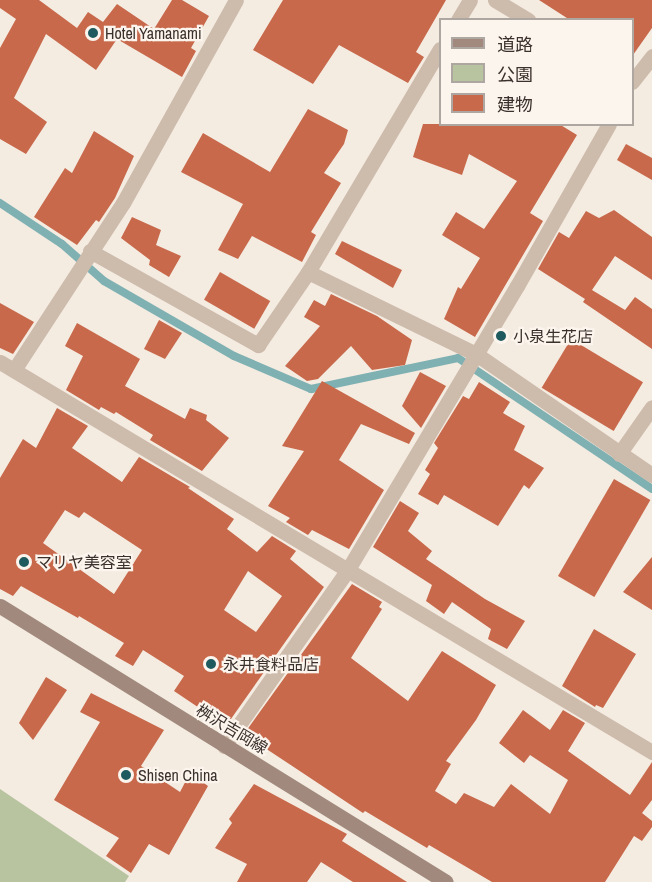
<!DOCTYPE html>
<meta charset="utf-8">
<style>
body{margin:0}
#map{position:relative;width:652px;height:882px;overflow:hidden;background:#f4ebe1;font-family:"Archivo Narrow","Noto Sans JP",sans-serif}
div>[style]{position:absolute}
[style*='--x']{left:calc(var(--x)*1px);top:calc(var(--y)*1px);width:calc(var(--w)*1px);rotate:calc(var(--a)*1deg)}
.green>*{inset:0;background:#b8c4a0}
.stream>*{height:8px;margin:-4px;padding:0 4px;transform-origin:4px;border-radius:4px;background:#7fb0b2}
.building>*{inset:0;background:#c8694b;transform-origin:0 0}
.minor>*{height:15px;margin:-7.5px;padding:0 7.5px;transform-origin:7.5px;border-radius:7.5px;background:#cdbbac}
.secondary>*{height:15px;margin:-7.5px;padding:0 7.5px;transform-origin:7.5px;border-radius:7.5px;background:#a18a7d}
.dots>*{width:16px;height:16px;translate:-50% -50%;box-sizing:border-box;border:3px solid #fbf5ee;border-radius:50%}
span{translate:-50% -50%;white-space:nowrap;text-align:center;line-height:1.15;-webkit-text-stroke:4.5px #fbf5ee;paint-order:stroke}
.poi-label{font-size:16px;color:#3b302b}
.left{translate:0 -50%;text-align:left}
.street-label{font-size:16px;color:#3b302b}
.legend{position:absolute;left:439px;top:18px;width:195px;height:108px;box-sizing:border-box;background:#fbf5ee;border:2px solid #aea6a0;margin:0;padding:8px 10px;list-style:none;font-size:18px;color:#3b302b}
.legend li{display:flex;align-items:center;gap:12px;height:30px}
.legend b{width:30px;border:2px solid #aea6a0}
</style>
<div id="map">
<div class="green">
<div style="clip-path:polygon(0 789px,129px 876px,125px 882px,0 882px)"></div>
</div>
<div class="stream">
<div style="--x:0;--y:203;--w:74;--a:33.5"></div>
<div style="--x:62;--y:244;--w:56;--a:41.4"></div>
<div style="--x:104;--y:281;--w:150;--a:30"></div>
<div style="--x:234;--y:356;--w:84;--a:23.2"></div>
<div style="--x:311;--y:389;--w:150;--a:-11.9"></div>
<div style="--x:458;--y:358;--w:234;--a:34"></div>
</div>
<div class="building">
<div style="clip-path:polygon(0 0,39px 0,77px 28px,88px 12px,103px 22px,117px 4px,154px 29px,172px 0,182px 0,209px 16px,191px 48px,196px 51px,182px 77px,117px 39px,96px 70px,46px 34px,14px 98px,47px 122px,26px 154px,0 139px,0 48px,16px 19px,0 8px)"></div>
<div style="clip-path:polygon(283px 0,446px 0,416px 52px,424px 57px,408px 83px,339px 45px,313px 84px,253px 50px)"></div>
<div style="clip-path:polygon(539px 0,652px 0,652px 28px,633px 55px,633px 20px,570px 20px)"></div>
<div style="clip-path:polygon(308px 109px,348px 130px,344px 144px,324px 173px,341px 183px,311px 232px,316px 235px,302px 262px,252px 236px,238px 259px,218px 250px,243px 204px,181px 172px,203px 133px,270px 172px)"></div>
<div style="clip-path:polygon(423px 124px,559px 124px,577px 135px,530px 213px,543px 221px,475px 337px,444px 319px,458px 287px,461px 289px,480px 258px,442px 235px,456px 212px,484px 229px,517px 181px,469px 154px,462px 175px,413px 157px)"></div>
<div style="clip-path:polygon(94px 131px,134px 156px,115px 198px,99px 222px,96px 220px,77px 245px,34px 217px,65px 168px,72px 173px)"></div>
<div style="clip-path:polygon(626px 144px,652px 158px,652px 180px,617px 160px)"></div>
<div style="clip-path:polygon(614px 210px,652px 237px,652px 280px,615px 256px,592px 290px,625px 310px,635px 297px,652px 309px,652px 349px,583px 302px,585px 299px,538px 269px,559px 232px,569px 238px,586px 211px,599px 218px)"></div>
<div style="clip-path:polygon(132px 217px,161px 230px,156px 245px,181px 256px,169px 277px,149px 265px,150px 260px,121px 238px)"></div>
<div style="clip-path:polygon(342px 241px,402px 270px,393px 288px,335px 254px)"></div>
<div style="left:220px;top:272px;width:58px;height:32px;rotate:30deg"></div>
<div style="clip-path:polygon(331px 294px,377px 316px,412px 340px,405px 365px,372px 370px,351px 346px,318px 379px,307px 381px,285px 366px,320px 326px,304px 317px,314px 300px,325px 306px)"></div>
<div style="clip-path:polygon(0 303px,34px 322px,13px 354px,0 348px)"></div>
<div style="clip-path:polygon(159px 320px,182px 333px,165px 359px,144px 349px)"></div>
<div style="clip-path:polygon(77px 323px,140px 359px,125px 386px,185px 419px,190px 408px,207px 415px,206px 420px,229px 438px,202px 471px,150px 440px,153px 435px,116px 412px,114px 414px,101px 407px,99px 410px,66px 390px,83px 356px,65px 346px)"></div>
<div style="left:571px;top:339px;width:84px;height:57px;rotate:31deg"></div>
<div style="clip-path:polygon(420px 372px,446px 386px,421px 428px,402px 406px)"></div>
<div style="clip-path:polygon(322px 381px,415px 433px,409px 444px,361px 424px,339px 460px,384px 490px,349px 549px,312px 530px,308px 535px,286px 522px,290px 518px,268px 506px,304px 451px,282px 446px)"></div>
<div style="clip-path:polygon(479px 382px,510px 402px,503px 413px,525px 426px,514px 450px,544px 468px,529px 489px,524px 485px,498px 526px,444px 495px,438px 505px,418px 494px,430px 474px,425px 470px,438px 448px,434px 443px,463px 396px,469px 399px)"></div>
<div style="clip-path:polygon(evenodd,57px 408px,88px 426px,72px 448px,122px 482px,139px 457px,190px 487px,188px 488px,234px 519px,227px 529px,257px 552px,272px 536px,296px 551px,290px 559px,324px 587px,226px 726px,174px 691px,184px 676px,143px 650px,133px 666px,115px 656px,124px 643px,79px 616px,78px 618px,21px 586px,13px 596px,0 589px,0 478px,23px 439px,36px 448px,57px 408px,65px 510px,79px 518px,84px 512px,142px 550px,114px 594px,43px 543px,65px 510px,57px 408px,248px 571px,282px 596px,256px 632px,224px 610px,248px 571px)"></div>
<div style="left:614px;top:479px;width:42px;height:112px;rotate:30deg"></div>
<div style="clip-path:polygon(400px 501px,419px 513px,408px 531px,432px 551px,426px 559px,485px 599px,525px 621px,507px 649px,488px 639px,491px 629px,452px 602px,444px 614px,426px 601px,432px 585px,373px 547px)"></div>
<div style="clip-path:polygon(652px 557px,652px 610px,623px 592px)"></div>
<div style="clip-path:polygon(352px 584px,382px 602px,379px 607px,382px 609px,351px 658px,408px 701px,442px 651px,496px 685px,476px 720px,446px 761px,451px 764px,435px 791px,456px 804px,464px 793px,494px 807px,511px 784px,550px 814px,568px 780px,530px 755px,524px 763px,499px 743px,523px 710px,550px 730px,563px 710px,585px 723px,568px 751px,630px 795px,652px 762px,652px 800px,642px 813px,652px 821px,652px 827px,642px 841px,634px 836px,605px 882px,492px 882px,429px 845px,427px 848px,365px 811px,363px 813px,244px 734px)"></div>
<div style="clip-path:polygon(594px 629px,636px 654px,603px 708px,596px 705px,595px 707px,562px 686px)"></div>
<div style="clip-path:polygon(46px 677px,67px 690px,33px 740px,19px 723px)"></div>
<div style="clip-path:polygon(91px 693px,164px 730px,141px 766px,180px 792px,190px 773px,208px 786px,169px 855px,149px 844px,131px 873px,106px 856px,119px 838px,54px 800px,100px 722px,80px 712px)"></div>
<div style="clip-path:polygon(254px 784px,347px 834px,342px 841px,407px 882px,353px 882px,321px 862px,307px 882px,237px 882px,247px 864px,215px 848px,232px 823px,229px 819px)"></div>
</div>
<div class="minor">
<div style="--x:495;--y:0;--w:39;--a:31"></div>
<div style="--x:458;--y:20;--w:23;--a:-59"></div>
<div style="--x:632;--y:82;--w:33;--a:-52"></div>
<div style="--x:90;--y:251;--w:193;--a:29.2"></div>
<div style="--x:258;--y:345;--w:88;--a:-55.6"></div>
<div style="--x:308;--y:272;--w:259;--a:-59.4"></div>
<div style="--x:308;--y:272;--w:187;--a:26"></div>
<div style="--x:476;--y:354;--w:214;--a:34.5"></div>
<div style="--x:0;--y:362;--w:760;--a:30.89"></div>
<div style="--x:14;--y:370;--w:199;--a:-56.9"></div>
<div style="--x:123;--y:203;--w:232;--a:-60.9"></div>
<div style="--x:619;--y:454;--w:57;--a:-54.9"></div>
<div style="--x:224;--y:746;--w:214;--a:-54.9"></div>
<div style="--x:347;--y:571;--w:332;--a:-59.2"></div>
<div style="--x:517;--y:286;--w:186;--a:-60.4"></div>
</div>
<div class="secondary">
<div style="--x:0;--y:606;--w:524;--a:31.75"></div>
</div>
<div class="dots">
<div style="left:93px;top:33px;background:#1f5a5e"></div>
<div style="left:501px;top:336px;background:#1f5a5e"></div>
<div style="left:24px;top:562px;background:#1f5a5e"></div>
<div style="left:211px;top:664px;background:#1f5a5e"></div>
<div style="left:126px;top:775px;background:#1f5a5e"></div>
</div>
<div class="poi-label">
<span class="left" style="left:105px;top:33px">Hotel Yamanami</span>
<span class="left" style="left:513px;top:336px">小泉生花店</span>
<span class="left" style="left:36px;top:562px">マリヤ美容室</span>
<span class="left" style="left:223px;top:664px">永井食料品店</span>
<span class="left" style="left:138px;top:775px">Shisen China</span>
</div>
<div class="street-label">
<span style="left:232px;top:729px;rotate:31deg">桝沢吉岡線</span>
</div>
<ul class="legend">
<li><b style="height:8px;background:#a18a7d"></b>道路</li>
<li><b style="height:16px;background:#b8c4a0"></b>公園</li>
<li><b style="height:16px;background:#c8694b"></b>建物</li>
</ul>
</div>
